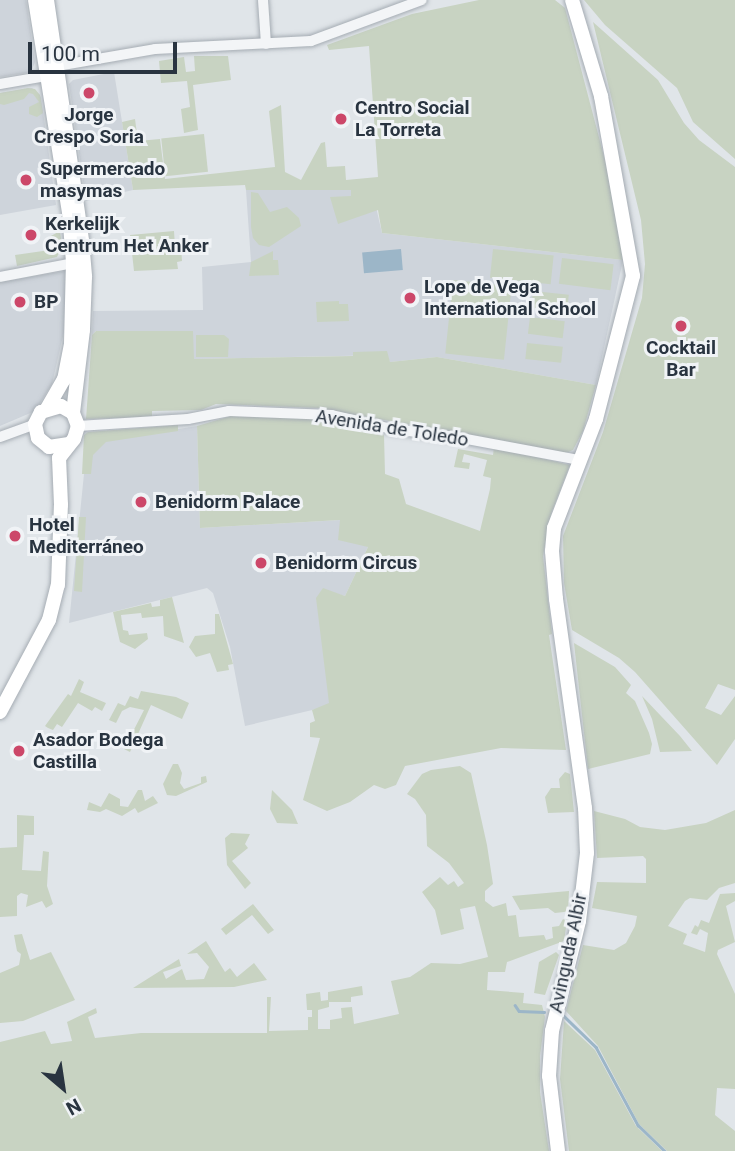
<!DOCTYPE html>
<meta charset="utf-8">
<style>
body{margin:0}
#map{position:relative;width:735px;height:1151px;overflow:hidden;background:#e0e5e9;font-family:Roboto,sans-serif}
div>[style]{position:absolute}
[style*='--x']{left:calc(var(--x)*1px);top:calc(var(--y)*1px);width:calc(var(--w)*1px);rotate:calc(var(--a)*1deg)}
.built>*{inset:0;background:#ced4db}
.green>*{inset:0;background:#c8d3c2;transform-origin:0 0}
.water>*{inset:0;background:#9cb6c8;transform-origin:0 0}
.stream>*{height:2.5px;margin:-1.25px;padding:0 1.25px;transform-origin:1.25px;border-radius:1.25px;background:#9cb6c8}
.roads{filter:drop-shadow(0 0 2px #a5acb3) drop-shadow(0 0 2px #a5acb3)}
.street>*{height:10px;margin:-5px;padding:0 5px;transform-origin:5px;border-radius:5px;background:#f3f5f7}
.secondary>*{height:14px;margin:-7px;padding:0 7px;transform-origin:7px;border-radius:7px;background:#fff}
.dots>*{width:19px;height:19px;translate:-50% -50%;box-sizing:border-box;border:4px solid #f0f3f6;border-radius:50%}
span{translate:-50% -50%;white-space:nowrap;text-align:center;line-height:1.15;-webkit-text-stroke:6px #f0f3f6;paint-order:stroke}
.poi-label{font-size:19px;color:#293440;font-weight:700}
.left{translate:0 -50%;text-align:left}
.street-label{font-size:19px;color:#293440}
.north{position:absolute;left:28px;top:1053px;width:70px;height:70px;-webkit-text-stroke:5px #f0f3f6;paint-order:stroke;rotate:151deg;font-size:19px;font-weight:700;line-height:28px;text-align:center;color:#293440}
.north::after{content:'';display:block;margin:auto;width:24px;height:32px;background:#293440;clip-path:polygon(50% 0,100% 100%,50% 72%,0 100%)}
.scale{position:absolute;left:28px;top:42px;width:149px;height:32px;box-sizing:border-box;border:4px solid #293440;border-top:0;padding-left:9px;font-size:21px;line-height:24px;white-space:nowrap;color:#293440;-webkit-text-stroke:5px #f0f3f6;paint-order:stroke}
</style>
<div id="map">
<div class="built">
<div style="clip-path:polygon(0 0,26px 0,35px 62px,31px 72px,0 77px)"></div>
<div style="clip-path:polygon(114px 72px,133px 190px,86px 201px,69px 84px,73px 80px)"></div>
<div style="clip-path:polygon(32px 88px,41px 97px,56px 205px,0 215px,0 93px)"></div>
<div style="clip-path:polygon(246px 190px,372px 190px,382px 233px,623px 260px,596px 385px,437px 357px,390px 362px,386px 355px,193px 359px,193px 331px,96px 331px,92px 335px,93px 311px,203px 310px,202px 267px,251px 262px)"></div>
<div style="clip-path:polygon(65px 271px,65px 327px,52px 384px,35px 411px,0 426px,0 282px)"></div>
<div style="clip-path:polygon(197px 426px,200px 528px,341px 520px,368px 547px,345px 596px,334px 593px,342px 694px,325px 707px,245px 726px,230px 647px,213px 593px,207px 588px,69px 623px,87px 444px)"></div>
</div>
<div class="green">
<div style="clip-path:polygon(479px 0,555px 0,565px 8px,606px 164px,623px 260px,382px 233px,378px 210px,338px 224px,330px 197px,351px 196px,351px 190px,246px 190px,245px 185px,133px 190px,122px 122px,135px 119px,138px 141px,160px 139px,165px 179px,275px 167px,269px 111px,281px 105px,285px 172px,301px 180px,321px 143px,325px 142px,327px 167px,345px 166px,346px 180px,378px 177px,369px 46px,329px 50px,327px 45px,412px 14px)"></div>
<div style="clip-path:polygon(584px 0,735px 0,735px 159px,693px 122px,677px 88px,605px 25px)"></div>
<div style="clip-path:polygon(593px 22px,658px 80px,684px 123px,699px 140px,735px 167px,735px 690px,718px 684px,705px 708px,721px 715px,735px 696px,735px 739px,717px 765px,635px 672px,619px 658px,572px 630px,564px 583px,563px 536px,603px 432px,642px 298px,645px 264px,641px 220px)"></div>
<div style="clip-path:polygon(194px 56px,228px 56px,231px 80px,193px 85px,198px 130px,184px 133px,181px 109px,190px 107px,187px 81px,161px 83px,159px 61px,184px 57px,186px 72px,195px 71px)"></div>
<div style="clip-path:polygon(28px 88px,35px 89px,40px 95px,43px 113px,37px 117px,29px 114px,29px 107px,39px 102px,33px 94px,29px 93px,24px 99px,4px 105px,0 104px,0 93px)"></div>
<div style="left:204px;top:134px;width:38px;height:43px;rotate:84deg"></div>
<div style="clip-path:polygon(251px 192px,258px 193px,270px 212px,287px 207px,299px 218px,301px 226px,269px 247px,259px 245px,253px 238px,251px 227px)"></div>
<div style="clip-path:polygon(60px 231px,62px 247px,57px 257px,17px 266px,15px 255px,50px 250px,49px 237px)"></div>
<div style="clip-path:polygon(174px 231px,175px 247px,181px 247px,182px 261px,177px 262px,178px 269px,134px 271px,130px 235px)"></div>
<div style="left:493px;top:249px;width:61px;height:29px;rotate:6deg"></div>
<div style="clip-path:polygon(273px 251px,273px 260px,278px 260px,279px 275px,249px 276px,251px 262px)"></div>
<div style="left:562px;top:258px;width:52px;height:26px;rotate:7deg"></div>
<div style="left:453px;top:280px;width:59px;height:74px;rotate:6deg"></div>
<div style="left:533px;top:291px;width:36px;height:17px;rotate:6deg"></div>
<div style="clip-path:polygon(339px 301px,339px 304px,348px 304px,349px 321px,317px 322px,316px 302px)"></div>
<div style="left:530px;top:317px;width:35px;height:17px;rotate:7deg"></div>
<div style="clip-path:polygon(96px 331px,193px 331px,194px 359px,353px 356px,353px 352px,387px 351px,390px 362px,437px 357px,596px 385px,583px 431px,573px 450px,566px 453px,318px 408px,216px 404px,201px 410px,152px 411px,152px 417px,86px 419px,92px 335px)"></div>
<div style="clip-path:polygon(196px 335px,224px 335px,229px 339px,228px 357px,196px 357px)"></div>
<div style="left:527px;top:343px;width:36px;height:16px;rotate:6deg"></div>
<div style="clip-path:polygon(231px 416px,320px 418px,380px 432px,384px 435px,385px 474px,399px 479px,406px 504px,480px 531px,490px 489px,491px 478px,483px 476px,487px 460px,464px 454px,462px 462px,470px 463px,469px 469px,454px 467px,458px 449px,493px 455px,494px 447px,570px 465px,551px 514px,543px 556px,552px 634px,549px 635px,566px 750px,501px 748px,405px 766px,396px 785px,385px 789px,374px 785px,350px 802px,327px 811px,303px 800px,320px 738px,310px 737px,310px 723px,315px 721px,312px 710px,329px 703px,316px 598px,323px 588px,345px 596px,368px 547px,338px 540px,340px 520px,200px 528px,197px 426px)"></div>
<div style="clip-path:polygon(178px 425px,178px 431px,106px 442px,93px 455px,91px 474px,82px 474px,84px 435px,88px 432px)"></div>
<div style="clip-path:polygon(79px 517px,86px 517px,82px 592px,74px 591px)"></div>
<div style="clip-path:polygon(172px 597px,184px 643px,164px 636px,163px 616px,142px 618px,141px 613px,121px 615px,123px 630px,128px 631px,129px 635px,147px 633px,148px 639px,135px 649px,120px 642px,113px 612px,151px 603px,152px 607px,160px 606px,160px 600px)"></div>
<div style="clip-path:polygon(215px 614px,219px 614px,233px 664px,228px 665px,229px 670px,217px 672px,210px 653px,196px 657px,189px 647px,195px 636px,215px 634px)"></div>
<div style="clip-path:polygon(574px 643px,615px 667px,631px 685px,626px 693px,635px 701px,649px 733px,652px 744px,650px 754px,588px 769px)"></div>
<div style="clip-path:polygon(79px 679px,84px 682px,80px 692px,106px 703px,102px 711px,95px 707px,92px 711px,78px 703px,62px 727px,57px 724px,53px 730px,48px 728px,45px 726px,68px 694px,71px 696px)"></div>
<div style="clip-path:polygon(141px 691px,176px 697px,189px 703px,182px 719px,151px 705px,130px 752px,124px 749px,144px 710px,130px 707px,122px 711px,116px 723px,109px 720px,118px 703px,125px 706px,130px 696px,138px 699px)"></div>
<div style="clip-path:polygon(642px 696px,680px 736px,692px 751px,660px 752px,652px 719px)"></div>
<div style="clip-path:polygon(173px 764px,178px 764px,182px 773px,180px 783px,184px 789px,201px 783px,201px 777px,206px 776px,207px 782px,176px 796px,167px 795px,163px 784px)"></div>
<div style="clip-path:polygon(460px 766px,471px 773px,487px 845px,493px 884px,485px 891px,485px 901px,493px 907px,506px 903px,508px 916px,516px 915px,519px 937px,544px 935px,546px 940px,553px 938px,552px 927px,559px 926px,563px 919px,567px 921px,564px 941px,507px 962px,505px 972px,488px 972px,487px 990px,524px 993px,523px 1003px,542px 1005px,545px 1017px,540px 1056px,540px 1092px,549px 1151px,0 1151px,0 1042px,45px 1031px,51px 1044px,72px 1041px,67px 1022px,96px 1008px,97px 1013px,88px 1017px,95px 1038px,141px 1033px,267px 1033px,267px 997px,271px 997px,269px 1031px,308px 1030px,308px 1017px,312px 1017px,312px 1010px,307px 1010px,306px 994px,320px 992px,321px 1001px,328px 1000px,328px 992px,362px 986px,363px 995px,351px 997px,351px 1002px,329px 1002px,329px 1007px,318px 1010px,318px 1029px,330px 1029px,330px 1020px,342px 1018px,341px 1008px,352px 1007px,354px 1024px,399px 1014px,391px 981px,410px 977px,431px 963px,460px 964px,488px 957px,475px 906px,460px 909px,464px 929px,441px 935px,435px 910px,422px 892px,440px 877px,448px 885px,454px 881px,458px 887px,464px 883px,449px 863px,427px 846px,426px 815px,415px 799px,407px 794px,422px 774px,431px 770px)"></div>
<div style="clip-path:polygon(565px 772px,570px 774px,574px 812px,548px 813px,545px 797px,551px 788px,560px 788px,559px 779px)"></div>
<div style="clip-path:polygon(138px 790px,142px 790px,145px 801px,153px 796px,158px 803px,138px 813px,135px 808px,122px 816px,106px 809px,100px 812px,87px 810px,89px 802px,101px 807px,109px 793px,120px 799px,120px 806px,128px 807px)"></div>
<div style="clip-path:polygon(272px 790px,292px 810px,298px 824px,277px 823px,270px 809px)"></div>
<div style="clip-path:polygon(735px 810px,735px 883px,719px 888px,707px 900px,690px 898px,685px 901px,668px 926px,687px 934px,683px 944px,705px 952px,708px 933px,700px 929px,697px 935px,691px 933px,695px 925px,698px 927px,701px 920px,709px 923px,720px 894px,735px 893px,735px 901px,726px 906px,735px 942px,718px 950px,717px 954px,735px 994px,735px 1089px,717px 1088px,715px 1115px,735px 1131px,735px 1151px,667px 1151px,639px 1124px,598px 1046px,566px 1011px,583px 945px,614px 950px,626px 943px,635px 926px,637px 916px,592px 908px,597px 882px,646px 883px,646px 859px,643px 856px,597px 858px,594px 811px,625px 819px,640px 827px,665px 830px,706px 823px)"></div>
<div style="clip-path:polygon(17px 815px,34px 816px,34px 835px,24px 835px,22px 870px,41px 871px,43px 851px,49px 852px,47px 886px,53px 904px,46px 908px,42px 901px,26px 907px,28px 895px,21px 893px,17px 896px,17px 916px,0 917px,0 848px,17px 847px)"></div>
<div style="clip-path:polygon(231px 833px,250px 834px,245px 844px,248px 848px,232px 861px,251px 883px,245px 889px,227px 865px,225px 838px)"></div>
<div style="clip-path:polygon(569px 891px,568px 911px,564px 912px,555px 913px,548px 908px,520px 910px,512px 896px)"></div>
<div style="clip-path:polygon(253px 904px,274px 930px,268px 934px,252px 915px,226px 935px,221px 929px)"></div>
<div style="clip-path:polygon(22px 934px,30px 960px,51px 952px,75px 1000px,23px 1021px,0 1023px,0 973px,19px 965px,21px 954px,17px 951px,14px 935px)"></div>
<div style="clip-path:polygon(206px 941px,225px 972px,230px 968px,237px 977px,254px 963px,267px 980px,234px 987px,133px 988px,179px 959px,181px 966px,163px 972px,166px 979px,182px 969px,186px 980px,204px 979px,209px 967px,197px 953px,187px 954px)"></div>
<div style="clip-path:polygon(556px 952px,559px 955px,545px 995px,534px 993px,539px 962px)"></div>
<div style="clip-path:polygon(564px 1021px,595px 1050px,636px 1126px,662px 1151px,569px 1151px,560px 1079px)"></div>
</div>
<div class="water">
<div style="left:401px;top:249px;width:21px;height:39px;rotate:85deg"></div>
</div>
<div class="stream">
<div style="--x:515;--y:1005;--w:7;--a:56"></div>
<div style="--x:519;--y:1011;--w:25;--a:2"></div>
<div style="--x:564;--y:1016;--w:45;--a:44.1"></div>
<div style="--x:596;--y:1047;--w:89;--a:61.7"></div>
<div style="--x:638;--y:1125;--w:37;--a:44"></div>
</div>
<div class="roads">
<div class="street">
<div style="--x:263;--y:0;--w:44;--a:86.1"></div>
<div style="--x:51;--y:64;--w:6;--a:18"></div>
<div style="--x:57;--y:66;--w:99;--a:-9.8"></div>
<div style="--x:155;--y:49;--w:156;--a:-2.9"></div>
<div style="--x:311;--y:41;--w:118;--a:-20.3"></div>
<div style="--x:0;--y:84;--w:48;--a:-9.7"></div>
<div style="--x:47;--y:76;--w:6;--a:-45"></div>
<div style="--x:0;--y:277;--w:80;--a:-10.8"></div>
<div style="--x:78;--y:426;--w:110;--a:-3.6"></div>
<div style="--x:188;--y:419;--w:42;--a:-11"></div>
<div style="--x:229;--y:411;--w:103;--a:2.2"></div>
<div style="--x:332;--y:415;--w:62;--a:13.1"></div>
<div style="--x:392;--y:429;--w:64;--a:7.1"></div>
<div style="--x:456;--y:437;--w:125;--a:10.6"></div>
<div style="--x:0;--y:437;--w:37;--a:-20"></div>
</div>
<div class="secondary">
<div style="--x:35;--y:0;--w:215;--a:80.9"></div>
<div style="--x:69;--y:212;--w:50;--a:85.4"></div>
<div style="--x:73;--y:262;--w:82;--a:91.4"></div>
<div style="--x:71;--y:344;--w:36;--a:101"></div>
<div style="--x:64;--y:379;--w:34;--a:120"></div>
<div style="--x:47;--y:0;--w:244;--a:81.7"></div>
<div style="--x:82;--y:241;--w:36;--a:85"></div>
<div style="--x:85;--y:277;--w:53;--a:92.2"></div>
<div style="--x:83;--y:330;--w:84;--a:96.9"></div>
<div style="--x:0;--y:712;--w:104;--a:-62"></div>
<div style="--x:49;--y:620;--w:36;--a:-76"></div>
<div style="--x:58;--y:585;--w:80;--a:-87.9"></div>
<div style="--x:61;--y:505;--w:47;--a:-92.4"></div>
<div style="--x:59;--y:458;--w:24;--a:-52"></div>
<div style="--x:74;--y:439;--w:14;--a:-73"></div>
<div style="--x:78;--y:426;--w:14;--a:-111"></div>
<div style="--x:73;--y:413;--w:14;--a:-150"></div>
<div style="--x:61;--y:406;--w:21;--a:163"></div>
<div style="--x:41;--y:412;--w:13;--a:117"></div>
<div style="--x:35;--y:424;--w:14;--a:78"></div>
<div style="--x:38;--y:438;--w:14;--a:39"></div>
<div style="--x:49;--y:447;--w:20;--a:-9"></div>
<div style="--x:558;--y:1151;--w:76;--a:-96.8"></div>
<div style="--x:549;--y:1076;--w:45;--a:-86.2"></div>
<div style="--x:552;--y:1031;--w:113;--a:-76.2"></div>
<div style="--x:579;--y:921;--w:68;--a:-83.3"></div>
<div style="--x:587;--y:853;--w:45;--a:-92.5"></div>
<div style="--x:585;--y:808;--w:211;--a:-97.9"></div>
<div style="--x:556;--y:599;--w:48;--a:-94.8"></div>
<div style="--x:552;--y:551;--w:23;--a:-85"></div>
<div style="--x:554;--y:528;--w:117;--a:-68.9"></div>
<div style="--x:596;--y:419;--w:148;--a:-75.5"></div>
<div style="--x:633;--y:276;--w:183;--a:-100.1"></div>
<div style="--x:601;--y:96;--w:100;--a:-106.8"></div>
</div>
</div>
<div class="dots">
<div style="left:89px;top:93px;background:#cc4769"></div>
<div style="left:341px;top:119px;background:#cc4769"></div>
<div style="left:26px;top:180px;background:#cc4769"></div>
<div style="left:31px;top:235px;background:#cc4769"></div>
<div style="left:410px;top:298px;background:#cc4769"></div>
<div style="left:20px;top:302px;background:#cc4769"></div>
<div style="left:681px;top:326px;background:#cc4769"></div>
<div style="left:141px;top:502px;background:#cc4769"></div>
<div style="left:15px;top:536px;background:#cc4769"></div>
<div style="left:261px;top:563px;background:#cc4769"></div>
<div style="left:19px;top:751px;background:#cc4769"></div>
</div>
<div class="poi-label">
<span class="left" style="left:355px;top:119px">Centro Social<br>La Torreta</span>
<span style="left:89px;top:126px">Jorge<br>Crespo Soria</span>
<span class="left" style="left:40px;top:180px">Supermercado<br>masymas</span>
<span class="left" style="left:45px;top:235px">Kerkelijk<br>Centrum Het Anker</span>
<span class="left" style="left:424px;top:298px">Lope de Vega<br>International School</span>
<span class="left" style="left:34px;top:302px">BP</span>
<span style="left:681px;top:359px">Cocktail<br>Bar</span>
<span class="left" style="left:155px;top:502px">Benidorm Palace</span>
<span class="left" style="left:29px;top:536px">Hotel<br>Mediterráneo</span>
<span class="left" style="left:275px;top:563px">Benidorm Circus</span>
<span class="left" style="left:33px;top:751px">Asador Bodega<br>Castilla</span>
</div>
<div class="street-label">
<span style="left:392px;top:428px;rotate:9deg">Avenida de Toledo</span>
<span style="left:568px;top:953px;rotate:-78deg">Avinguda Albir</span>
</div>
<div class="north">N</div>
<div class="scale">100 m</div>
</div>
